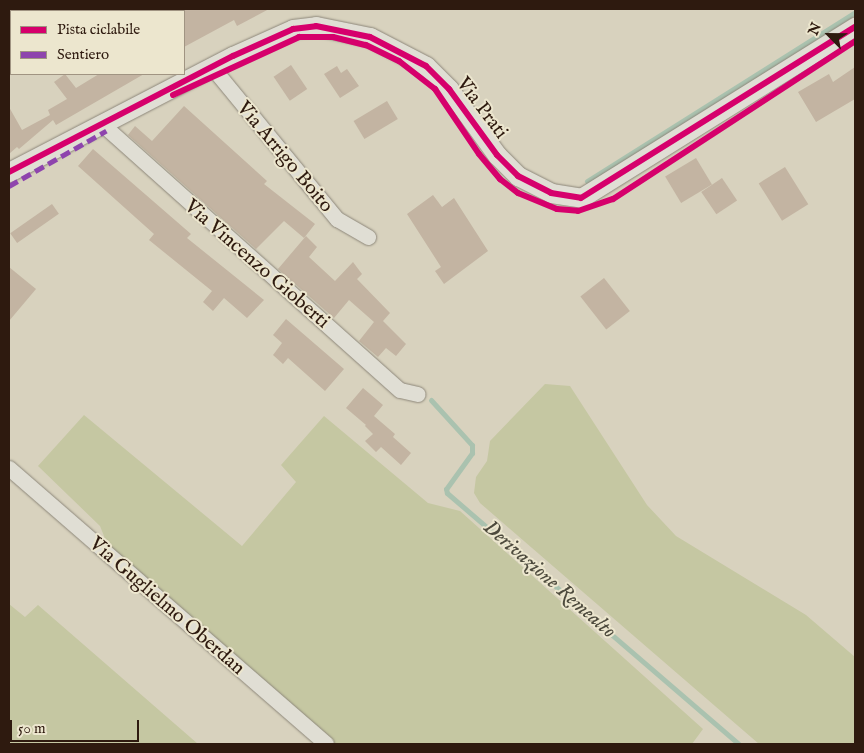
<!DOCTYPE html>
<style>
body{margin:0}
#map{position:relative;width:864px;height:753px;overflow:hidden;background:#d8d2be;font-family:"IM FELL English",serif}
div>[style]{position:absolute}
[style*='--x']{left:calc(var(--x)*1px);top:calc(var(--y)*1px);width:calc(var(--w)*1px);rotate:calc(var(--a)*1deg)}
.green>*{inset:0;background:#c5c7a2}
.stream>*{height:5px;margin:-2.5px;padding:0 2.5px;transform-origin:2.5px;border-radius:2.5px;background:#aac2af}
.building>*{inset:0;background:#c3b4a2;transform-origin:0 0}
.roads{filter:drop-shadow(0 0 1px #8d877a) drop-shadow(0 0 1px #8d877a)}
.minor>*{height:15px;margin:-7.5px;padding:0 7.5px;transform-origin:7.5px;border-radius:7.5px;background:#e0ded4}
.tertiary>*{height:19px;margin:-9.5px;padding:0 9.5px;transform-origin:9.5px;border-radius:9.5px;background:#e0ded4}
.quiet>*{height:5px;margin-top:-2.5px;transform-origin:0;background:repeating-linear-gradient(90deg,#8e44ad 0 10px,transparent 0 15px)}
.cycleway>*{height:6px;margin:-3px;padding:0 3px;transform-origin:3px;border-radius:3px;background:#d6006c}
span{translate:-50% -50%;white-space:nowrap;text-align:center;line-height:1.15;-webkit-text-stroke:4px #ece6ce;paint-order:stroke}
.street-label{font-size:20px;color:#2e1a0f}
.water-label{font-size:21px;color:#4d4a3d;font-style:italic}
.frame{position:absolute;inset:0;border:10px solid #2e1a0f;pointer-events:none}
.legend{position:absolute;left:10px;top:10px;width:175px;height:65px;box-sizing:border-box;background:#ece6ce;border:1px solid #a09482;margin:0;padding:6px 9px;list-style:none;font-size:15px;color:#2e1a0f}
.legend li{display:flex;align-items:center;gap:10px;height:25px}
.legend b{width:25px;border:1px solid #a09482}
.north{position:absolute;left:804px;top:10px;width:50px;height:50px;-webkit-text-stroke:4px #ece6ce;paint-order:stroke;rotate:293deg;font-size:14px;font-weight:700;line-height:20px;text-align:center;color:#2e1a0f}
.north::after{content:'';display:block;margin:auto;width:18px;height:22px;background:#2e1a0f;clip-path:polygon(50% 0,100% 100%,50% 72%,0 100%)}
.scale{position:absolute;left:10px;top:720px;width:129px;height:22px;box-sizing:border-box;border:2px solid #2e1a0f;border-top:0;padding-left:6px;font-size:15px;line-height:18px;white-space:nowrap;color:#2e1a0f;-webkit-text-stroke:4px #ece6ce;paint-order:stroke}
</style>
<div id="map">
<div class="green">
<div style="clip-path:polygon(545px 384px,570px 386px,647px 505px,676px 536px,806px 615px,855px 657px,855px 744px,759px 744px,480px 503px,474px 493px,476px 477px,487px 461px,490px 441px)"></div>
<div style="clip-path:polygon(84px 415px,242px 546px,296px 482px,281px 465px,324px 416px,428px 503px,460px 511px,703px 729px,692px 744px,335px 744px,108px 546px,100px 526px,38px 466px)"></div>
<div style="clip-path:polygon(9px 604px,25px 617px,38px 605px,198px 744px,9px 744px)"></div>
</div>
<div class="stream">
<div style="--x:587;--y:181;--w:317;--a:-32.2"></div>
<div style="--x:431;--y:400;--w:61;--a:47.7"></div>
<div style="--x:472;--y:445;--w:8;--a:90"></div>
<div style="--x:472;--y:453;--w:44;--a:125.8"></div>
<div style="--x:446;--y:489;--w:4;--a:76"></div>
<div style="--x:447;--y:493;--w:385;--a:40.7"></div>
</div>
<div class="building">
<div style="clip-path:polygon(184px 9px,269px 9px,237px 26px,234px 20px,184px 47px)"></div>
<div style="left:291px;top:65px;width:29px;height:21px;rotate:56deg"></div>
<div style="clip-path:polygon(337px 66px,341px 73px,347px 69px,359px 86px,340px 98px,324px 74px)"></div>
<div style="clip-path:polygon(855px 67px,855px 99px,816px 122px,798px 92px,829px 74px,833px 82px)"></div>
<div style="clip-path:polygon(65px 74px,76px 88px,99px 74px,144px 74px,56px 125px,53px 120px,19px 149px,17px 147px,9px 154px,9px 107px,22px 130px,50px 115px,48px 110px,67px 99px,54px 82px)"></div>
<div style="left:387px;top:101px;width:21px;height:39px;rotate:59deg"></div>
<div style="clip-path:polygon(184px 106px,267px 181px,264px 184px,315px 224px,304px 238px,284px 221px,256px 249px,128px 135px,135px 126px,152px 141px)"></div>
<div style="clip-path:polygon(93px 149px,191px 234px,187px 238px,264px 300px,247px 318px,224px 298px,213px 311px,203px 302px,212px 291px,149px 240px,154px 234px,78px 166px)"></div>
<div style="left:696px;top:158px;width:31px;height:36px;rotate:59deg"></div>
<div style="left:785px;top:167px;width:44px;height:31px;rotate:58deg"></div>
<div style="left:722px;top:178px;width:27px;height:25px;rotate:56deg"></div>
<div style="clip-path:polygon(433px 195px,442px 207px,454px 198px,488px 251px,444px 284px,435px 271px,441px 267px,407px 214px)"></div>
<div style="left:52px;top:204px;width:12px;height:51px;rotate:55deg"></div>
<div style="clip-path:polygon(306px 236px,317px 247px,309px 257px,335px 281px,353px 262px,362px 274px,357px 279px,390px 313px,383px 321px,406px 344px,396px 356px,386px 348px,378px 357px,359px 341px,374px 322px,349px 300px,334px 318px,278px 269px)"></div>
<div style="clip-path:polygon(9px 267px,36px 289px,9px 321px)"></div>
<div style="left:604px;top:278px;width:42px;height:30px;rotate:52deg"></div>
<div style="clip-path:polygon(286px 319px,344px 369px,325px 391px,288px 358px,283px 364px,273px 355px,282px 343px,273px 335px)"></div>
<div style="clip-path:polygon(363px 388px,383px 405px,374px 416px,395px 434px,393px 437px,411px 453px,401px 465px,381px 447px,376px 452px,365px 441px,373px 434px,365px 426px,368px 422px,366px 425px,346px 408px)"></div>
</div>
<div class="roads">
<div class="minor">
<div style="--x:212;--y:67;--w:197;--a:50.6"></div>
<div style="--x:337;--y:219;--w:36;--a:30"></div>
<div style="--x:102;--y:124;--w:399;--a:41.8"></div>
<div style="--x:400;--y:390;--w:18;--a:13"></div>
<div style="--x:9;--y:468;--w:420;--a:41"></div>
</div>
<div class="tertiary">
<div style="--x:9;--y:172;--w:252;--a:-27.4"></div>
<div style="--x:233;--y:56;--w:66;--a:-24.2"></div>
<div style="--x:293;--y:29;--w:23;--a:-7"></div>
<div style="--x:316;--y:26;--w:55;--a:11.5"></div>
<div style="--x:370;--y:37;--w:63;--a:27.4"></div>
<div style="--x:426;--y:66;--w:33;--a:45"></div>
<div style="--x:449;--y:89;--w:82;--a:54"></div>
<div style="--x:497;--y:155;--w:30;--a:45"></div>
<div style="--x:518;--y:176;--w:37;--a:27"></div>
<div style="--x:551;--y:193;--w:30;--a:9"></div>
<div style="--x:581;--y:198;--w:323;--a:-32"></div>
</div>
</div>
<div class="quiet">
<div style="--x:9;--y:186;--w:112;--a:-29.6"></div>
</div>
<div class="cycleway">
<div style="--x:173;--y:95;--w:139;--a:-24.7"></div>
<div style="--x:299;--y:37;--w:34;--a:0"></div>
<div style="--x:333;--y:37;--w:34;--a:14"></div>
<div style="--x:366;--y:45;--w:37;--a:26"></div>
<div style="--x:399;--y:61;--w:46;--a:37.9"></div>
<div style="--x:435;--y:89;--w:78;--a:55.9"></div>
<div style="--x:479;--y:154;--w:33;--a:50"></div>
<div style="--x:500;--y:179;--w:23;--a:38"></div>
<div style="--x:518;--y:193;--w:42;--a:22.3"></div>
<div style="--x:557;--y:209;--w:21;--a:5"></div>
<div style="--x:578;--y:211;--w:37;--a:-19"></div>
<div style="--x:613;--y:199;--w:289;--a:-33.1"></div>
<div style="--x:9;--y:172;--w:252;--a:-27.4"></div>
<div style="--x:233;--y:56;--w:66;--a:-24.2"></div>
<div style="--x:293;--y:29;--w:23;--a:-7"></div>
<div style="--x:316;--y:26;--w:55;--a:11.5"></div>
<div style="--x:370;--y:37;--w:63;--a:27.4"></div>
<div style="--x:426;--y:66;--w:33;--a:45"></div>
<div style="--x:449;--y:89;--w:82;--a:54"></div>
<div style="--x:497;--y:155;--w:30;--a:45"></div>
<div style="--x:518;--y:176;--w:37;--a:27"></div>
<div style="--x:551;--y:193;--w:30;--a:9"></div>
<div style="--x:581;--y:198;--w:323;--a:-32"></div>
</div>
<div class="street-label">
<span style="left:482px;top:108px;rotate:53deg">Via Prati</span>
<span style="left:285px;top:157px;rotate:50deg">Via Arrigo Boito</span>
<span style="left:257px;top:264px;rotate:41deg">Via Vincenzo Gioberti</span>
<span style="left:167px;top:606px;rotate:41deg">Via Guglielmo Oberdan</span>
</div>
<div class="water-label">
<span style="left:549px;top:580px;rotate:41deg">Derivazione Remealto</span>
</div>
<div class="frame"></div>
<ul class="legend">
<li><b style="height:6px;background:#d6006c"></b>Pista ciclabile</li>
<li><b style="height:6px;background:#8e44ad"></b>Sentiero</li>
</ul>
<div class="north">N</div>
<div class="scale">50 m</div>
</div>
